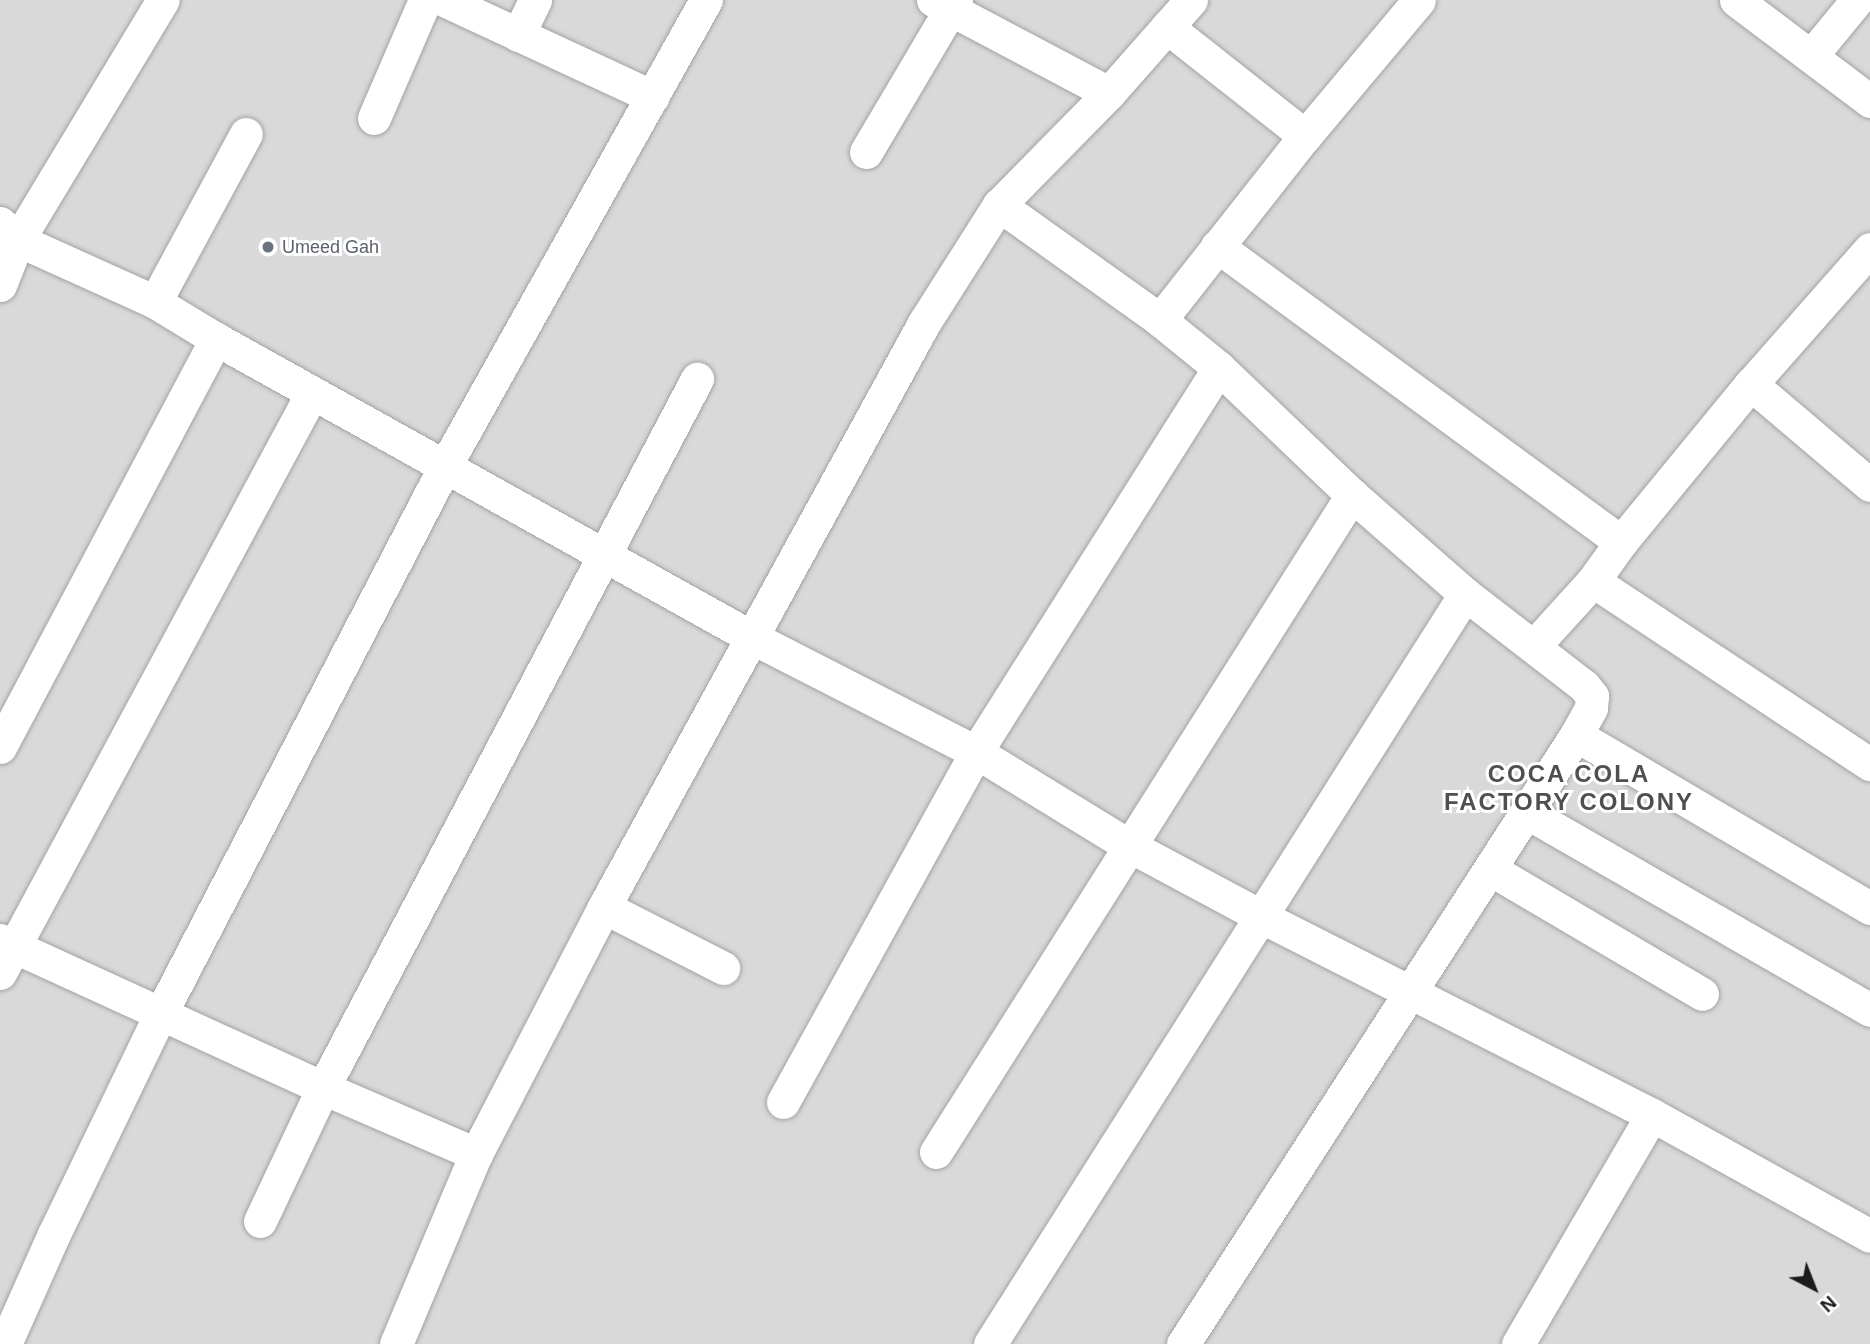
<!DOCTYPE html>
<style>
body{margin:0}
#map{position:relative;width:1870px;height:1344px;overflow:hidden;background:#eeeae2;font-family:Helvetica,sans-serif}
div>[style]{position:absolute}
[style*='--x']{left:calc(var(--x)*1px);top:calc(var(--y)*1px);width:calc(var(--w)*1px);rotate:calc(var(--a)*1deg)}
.residential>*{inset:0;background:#dad9d9;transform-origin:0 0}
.roads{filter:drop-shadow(0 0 2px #a3a3a3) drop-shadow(0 0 2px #a3a3a3)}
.minor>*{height:33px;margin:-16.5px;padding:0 16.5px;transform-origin:16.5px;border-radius:16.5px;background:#fff}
.dots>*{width:19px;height:19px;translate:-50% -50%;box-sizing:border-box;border:4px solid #fff;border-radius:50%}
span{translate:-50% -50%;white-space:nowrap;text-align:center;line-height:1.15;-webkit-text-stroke:6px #fff;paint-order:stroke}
.worship-label{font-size:18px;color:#5b616d}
.left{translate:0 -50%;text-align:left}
.district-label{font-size:24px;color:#4f4f4f;font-weight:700;letter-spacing:2px}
.north{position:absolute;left:1779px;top:1253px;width:70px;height:70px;-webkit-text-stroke:5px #fff;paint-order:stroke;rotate:138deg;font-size:19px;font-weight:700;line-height:28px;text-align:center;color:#1c1c1c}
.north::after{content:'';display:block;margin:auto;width:24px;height:32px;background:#1c1c1c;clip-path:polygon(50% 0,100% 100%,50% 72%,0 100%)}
</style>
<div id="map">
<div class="residential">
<div style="left:0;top:0;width:1870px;height:1344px"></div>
</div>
<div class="roads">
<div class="minor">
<div style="--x:444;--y:0;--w:230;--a:24.9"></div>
<div style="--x:933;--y:0;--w:199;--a:27.9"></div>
<div style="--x:1736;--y:0;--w:168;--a:37"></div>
<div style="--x:1167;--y:27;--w:176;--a:38.3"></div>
<div style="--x:518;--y:35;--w:39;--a:-64"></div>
<div style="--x:1811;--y:56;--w:72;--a:-50.6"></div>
<div style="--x:374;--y:118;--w:129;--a:-66.6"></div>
<div style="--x:866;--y:152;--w:177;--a:-59.4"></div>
<div style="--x:999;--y:205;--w:198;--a:35.5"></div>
<div style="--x:1160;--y:320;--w:76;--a:39.1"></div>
<div style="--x:1219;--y:368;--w:184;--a:43.7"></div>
<div style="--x:1352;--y:495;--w:150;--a:41.2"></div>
<div style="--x:1465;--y:594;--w:150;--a:37.7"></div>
<div style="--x:1584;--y:686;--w:13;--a:51"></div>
<div style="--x:1592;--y:696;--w:12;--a:95"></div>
<div style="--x:1591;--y:708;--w:31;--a:119"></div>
<div style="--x:1576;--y:735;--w:725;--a:122.83"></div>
<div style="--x:0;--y:223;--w:25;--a:43"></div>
<div style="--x:18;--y:240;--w:150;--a:24.3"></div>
<div style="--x:155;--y:302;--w:71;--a:31.2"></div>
<div style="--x:216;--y:339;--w:615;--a:29.11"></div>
<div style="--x:753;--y:638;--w:250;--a:27.1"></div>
<div style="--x:976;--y:752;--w:178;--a:31.5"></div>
<div style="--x:1128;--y:845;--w:152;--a:28.2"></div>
<div style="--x:1262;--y:917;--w:437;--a:26.9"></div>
<div style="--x:1652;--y:1115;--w:249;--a:29"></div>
<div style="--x:1217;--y:246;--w:501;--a:36.23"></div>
<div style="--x:0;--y:285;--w:48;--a:-68.2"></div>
<div style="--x:18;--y:240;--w:280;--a:-58.9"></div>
<div style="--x:155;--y:302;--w:191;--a:-61.6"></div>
<div style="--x:1160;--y:320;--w:234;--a:-51.8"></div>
<div style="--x:1305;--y:136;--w:177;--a:-50"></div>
<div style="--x:1751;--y:384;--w:156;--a:40.3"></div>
<div style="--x:1593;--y:581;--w:332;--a:33.5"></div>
<div style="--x:1534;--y:646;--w:88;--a:-47.8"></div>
<div style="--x:1593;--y:581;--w:48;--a:-54.3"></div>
<div style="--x:1621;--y:542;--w:205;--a:-50.6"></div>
<div style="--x:1751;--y:384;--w:180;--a:-48.6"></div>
<div style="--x:1576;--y:735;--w:341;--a:30.5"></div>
<div style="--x:0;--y:747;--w:462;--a:-62.1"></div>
<div style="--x:1526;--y:812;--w:397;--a:29.9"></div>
<div style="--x:1490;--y:869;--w:246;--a:30.5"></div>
<div style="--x:604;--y:907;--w:134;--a:27.1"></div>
<div style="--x:0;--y:940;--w:355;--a:24.6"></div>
<div style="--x:323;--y:1088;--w:167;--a:23.3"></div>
<div style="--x:0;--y:973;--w:659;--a:-61.72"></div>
<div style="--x:783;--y:1102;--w:400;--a:-61.1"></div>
<div style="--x:976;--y:752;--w:454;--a:-57.7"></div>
<div style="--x:936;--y:1152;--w:778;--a:-57.66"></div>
<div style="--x:260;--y:1221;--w:147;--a:-64.7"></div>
<div style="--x:323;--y:1088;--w:802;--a:-62.19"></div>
<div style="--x:5;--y:1344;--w:120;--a:-66"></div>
<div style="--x:54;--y:1234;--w:243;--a:-64.2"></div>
<div style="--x:160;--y:1015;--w:619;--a:-62.57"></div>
<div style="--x:445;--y:466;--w:534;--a:-60.75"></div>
<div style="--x:396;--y:1344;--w:206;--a:-67.2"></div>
<div style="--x:476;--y:1154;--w:278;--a:-62.6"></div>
<div style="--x:604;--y:907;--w:666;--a:-61.28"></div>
<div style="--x:924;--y:323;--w:140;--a:-57.6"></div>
<div style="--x:999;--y:205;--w:157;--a:-45.5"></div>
<div style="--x:1109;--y:93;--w:124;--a:-48.6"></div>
<div style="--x:990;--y:1344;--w:888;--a:-57.65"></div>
<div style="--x:1518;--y:1344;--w:265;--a:-59.7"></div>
</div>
</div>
<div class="dots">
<div style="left:268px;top:247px;background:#6b7280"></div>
</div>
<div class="worship-label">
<span class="left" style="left:282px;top:247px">Umeed Gah</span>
</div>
<div class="district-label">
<span style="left:1569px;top:788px">COCA COLA<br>FACTORY COLONY</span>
</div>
<div class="north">N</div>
</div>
